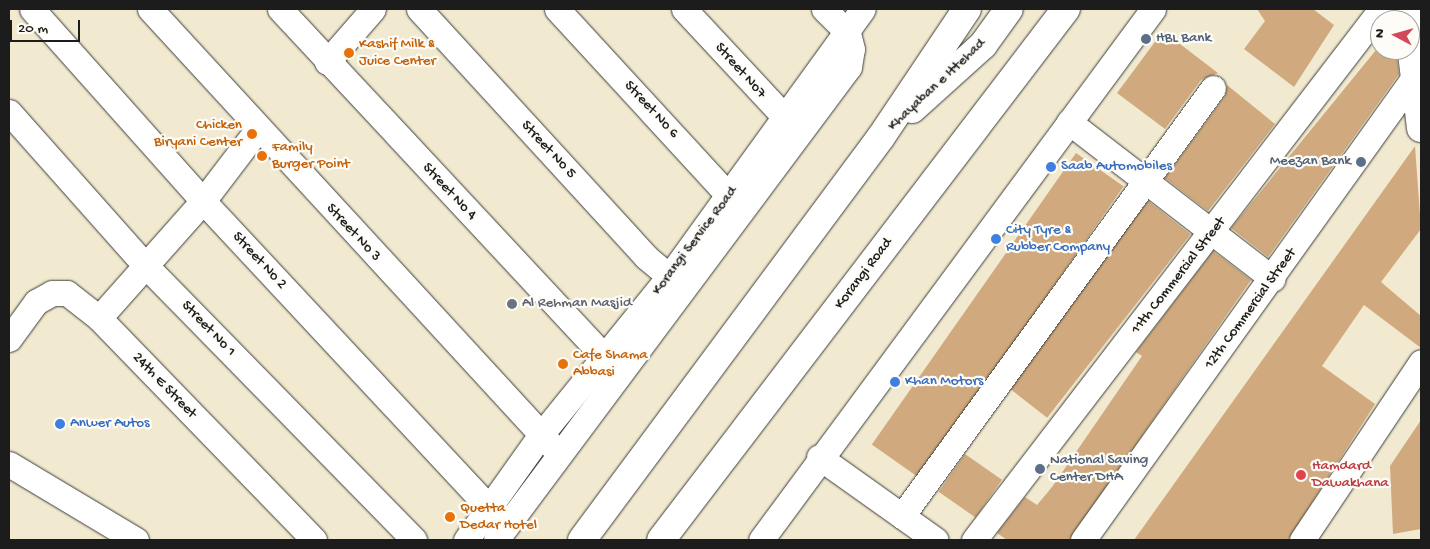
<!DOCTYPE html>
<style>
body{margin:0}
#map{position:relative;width:1430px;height:549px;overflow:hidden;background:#f1ead1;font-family:"Gochi Hand",sans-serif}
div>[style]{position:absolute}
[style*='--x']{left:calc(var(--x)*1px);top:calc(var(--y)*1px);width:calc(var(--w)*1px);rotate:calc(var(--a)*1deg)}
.building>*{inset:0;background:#d0aa7e;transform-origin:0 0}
.roads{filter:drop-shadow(0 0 1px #3c3b37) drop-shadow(0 0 1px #3c3b37)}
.street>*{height:25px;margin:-12.5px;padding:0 12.5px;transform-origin:12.5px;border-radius:12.5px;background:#fff}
.secondary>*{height:28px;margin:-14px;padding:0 14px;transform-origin:14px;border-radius:14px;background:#fff}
.primary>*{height:28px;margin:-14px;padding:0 14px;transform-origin:14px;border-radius:14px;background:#fff}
.dots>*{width:14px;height:14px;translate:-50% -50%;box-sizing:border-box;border:2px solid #fdfcf7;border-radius:50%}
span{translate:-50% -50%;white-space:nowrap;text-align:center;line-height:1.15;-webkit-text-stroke:4.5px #fdfcf7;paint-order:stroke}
.service-label{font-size:15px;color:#4e5e75}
.left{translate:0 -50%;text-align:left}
.right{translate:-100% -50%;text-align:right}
.food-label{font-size:15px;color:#c56008}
.street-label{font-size:15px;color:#1c1c1c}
.shop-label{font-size:15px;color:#366cbe}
.worship-label{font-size:15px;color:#5b616d}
.health-label{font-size:15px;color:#be3a42}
.frame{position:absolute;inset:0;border:10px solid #1c1c1c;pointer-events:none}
.north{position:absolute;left:1370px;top:10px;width:50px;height:50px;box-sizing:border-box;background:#fdfcf7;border:1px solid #a3a29f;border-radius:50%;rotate:276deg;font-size:14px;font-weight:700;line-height:20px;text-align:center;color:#1c1c1c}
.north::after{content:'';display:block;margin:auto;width:18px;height:22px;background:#d1495b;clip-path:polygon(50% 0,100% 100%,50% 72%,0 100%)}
.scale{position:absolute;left:10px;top:20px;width:70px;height:22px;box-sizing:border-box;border:2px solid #1c1c1c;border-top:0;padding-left:6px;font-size:15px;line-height:18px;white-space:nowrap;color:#1c1c1c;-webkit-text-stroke:4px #fdfcf7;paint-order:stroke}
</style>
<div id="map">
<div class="building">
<div style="clip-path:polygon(1257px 9px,1313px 9px,1334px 25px,1294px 87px,1244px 49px,1265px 21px)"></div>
<div style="clip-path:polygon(1163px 31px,1218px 73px,1201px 80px,1165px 129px,1117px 93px)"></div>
<div style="clip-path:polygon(1376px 50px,1396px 50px,1399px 74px,1268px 257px,1231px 228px)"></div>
<div style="clip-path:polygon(1227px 85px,1275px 124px,1208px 211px,1165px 178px,1225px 96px)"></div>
<div style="clip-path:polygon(1415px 146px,1421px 229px,1381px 282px,1421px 316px,1421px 348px,1364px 305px,1322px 366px,1375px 404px,1288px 540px,1134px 540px)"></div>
<div style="left:1076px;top:153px;width:58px;height:356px;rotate:35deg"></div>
<div style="left:1148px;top:201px;width:54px;height:233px;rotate:38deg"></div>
<div style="clip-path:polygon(1213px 251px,1251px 280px,1069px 540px,1007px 540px,997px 533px,1025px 497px,1037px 505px,1052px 487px,1142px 356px,1136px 352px)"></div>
<div style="clip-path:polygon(1421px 420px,1421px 529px,1393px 534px,1390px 466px)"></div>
<div style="left:965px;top:454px;width:45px;height:46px;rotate:35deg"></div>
</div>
<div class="roads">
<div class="street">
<div style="--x:32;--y:9;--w:257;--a:48.3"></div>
<div style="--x:203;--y:201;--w:421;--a:47"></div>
<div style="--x:150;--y:9;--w:594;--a:47.39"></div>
<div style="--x:280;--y:9;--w:475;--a:47"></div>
<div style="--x:604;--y:357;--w:16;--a:27"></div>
<div style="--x:419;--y:9;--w:336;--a:47.5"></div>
<div style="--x:646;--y:257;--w:47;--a:39.8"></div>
<div style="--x:557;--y:9;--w:269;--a:47.4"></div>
<div style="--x:684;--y:9;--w:166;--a:47"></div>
<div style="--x:327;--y:62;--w:70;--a:-49"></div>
<div style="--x:9;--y:112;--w:203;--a:48.4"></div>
<div style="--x:144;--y:264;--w:386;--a:45.6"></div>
<div style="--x:1069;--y:122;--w:257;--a:37.6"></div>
<div style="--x:99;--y:318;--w:157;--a:-48.4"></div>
<div style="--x:203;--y:201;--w:89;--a:-52.7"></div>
<div style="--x:9;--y:339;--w:46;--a:-53.9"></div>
<div style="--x:36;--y:302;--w:18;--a:-29"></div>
<div style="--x:52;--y:293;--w:15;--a:0"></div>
<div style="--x:67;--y:293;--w:41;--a:38"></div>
<div style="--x:99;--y:318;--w:309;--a:45.9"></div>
<div style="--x:819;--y:457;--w:143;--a:35.4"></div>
<div style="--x:9;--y:464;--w:148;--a:30.9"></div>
<div style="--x:902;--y:516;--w:529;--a:-54"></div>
<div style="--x:466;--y:540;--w:128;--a:-54.6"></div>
<div style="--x:540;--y:436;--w:203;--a:-51"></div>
<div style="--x:668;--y:278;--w:332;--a:-54.1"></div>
<div style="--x:496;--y:540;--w:590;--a:-53.27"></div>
<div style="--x:849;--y:67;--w:18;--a:-81"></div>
<div style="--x:852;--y:49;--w:16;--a:-104"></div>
<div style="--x:848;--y:33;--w:34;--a:-135"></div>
<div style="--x:761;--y:540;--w:660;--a:-53.56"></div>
<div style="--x:974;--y:540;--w:669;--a:-52.53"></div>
<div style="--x:1083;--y:540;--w:571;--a:-54.42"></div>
<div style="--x:1302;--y:540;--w:214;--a:-56.2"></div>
</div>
<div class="secondary">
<div style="--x:1406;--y:9;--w:11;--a:80"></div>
<div style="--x:1410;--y:37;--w:92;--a:83.1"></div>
</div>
<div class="primary">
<div style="--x:912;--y:109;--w:96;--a:-42"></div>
<div style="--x:983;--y:45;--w:44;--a:-54.2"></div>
<div style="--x:582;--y:540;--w:502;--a:-53.43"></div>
<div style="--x:881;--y:137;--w:154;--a:-56.1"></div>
<div style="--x:661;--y:540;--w:668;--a:-52.67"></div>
</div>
</div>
<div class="dots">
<div style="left:1146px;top:39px;background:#5c6f8a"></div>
<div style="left:349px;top:53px;background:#e8710a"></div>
<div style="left:252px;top:134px;background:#e8710a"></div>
<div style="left:262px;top:156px;background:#e8710a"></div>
<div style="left:1361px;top:162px;background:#5c6f8a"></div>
<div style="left:1051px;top:167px;background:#3f7fe0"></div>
<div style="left:996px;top:239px;background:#3f7fe0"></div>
<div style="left:512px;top:304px;background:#6b7280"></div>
<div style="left:563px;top:364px;background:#e8710a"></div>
<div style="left:895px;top:382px;background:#3f7fe0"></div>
<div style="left:60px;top:424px;background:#3f7fe0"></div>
<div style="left:1040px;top:469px;background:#5c6f8a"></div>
<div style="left:1301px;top:475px;background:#e0444e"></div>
<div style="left:450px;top:517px;background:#e8710a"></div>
</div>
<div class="service-label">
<span class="left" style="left:1156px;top:39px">HBL Bank</span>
<span class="right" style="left:1351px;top:162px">Meezan Bank</span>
<span class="left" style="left:1050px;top:469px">National Saving<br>Center DHA</span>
</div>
<div class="food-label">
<span class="left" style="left:359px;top:53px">Kashif Milk &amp;<br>Juice Center</span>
<span class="right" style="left:242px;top:134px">Chicken<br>Biryani Center</span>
<span class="left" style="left:272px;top:156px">Family<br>Burger Point</span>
<span class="left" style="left:573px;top:364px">Cafe Shama<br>Abbasi</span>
<span class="left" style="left:460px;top:517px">Quetta<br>Dedar Hotel</span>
</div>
<div class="street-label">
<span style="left:740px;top:71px;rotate:48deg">Street No7</span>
<span style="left:937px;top:85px;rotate:-43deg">Khayaban e Ittehad</span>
<span style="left:651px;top:110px;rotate:47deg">Street No 6</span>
<span style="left:548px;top:150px;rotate:47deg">Street No 5</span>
<span style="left:449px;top:192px;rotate:47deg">Street No 4</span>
<span style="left:353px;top:233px;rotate:47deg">Street No 3</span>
<span style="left:695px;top:241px;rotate:-53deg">Korangi Service Road</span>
<span style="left:259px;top:261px;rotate:47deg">Street No 2</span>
<span style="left:864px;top:274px;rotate:-53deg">Korangi Road</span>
<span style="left:1179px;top:276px;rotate:-52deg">11th Commercial Street</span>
<span style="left:1251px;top:309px;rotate:-54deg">12th Commercial Street</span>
<span style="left:208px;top:329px;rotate:46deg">Street No 1</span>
<span style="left:164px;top:386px;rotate:46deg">24th E Street</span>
</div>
<div class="shop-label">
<span class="left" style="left:1061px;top:167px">Saab Automobiles</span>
<span class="left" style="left:1006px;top:239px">City Tyre &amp;<br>Rubber Company</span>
<span class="left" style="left:905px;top:382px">Khan Motors</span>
<span class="left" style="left:70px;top:424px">Anwer Autos</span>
</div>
<div class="worship-label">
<span class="left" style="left:522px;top:304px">Al Rehman Masjid</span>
</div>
<div class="health-label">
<span class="left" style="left:1312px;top:475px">Hamdard<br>Dawakhana</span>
</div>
<div class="frame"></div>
<div class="north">N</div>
<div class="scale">20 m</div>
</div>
